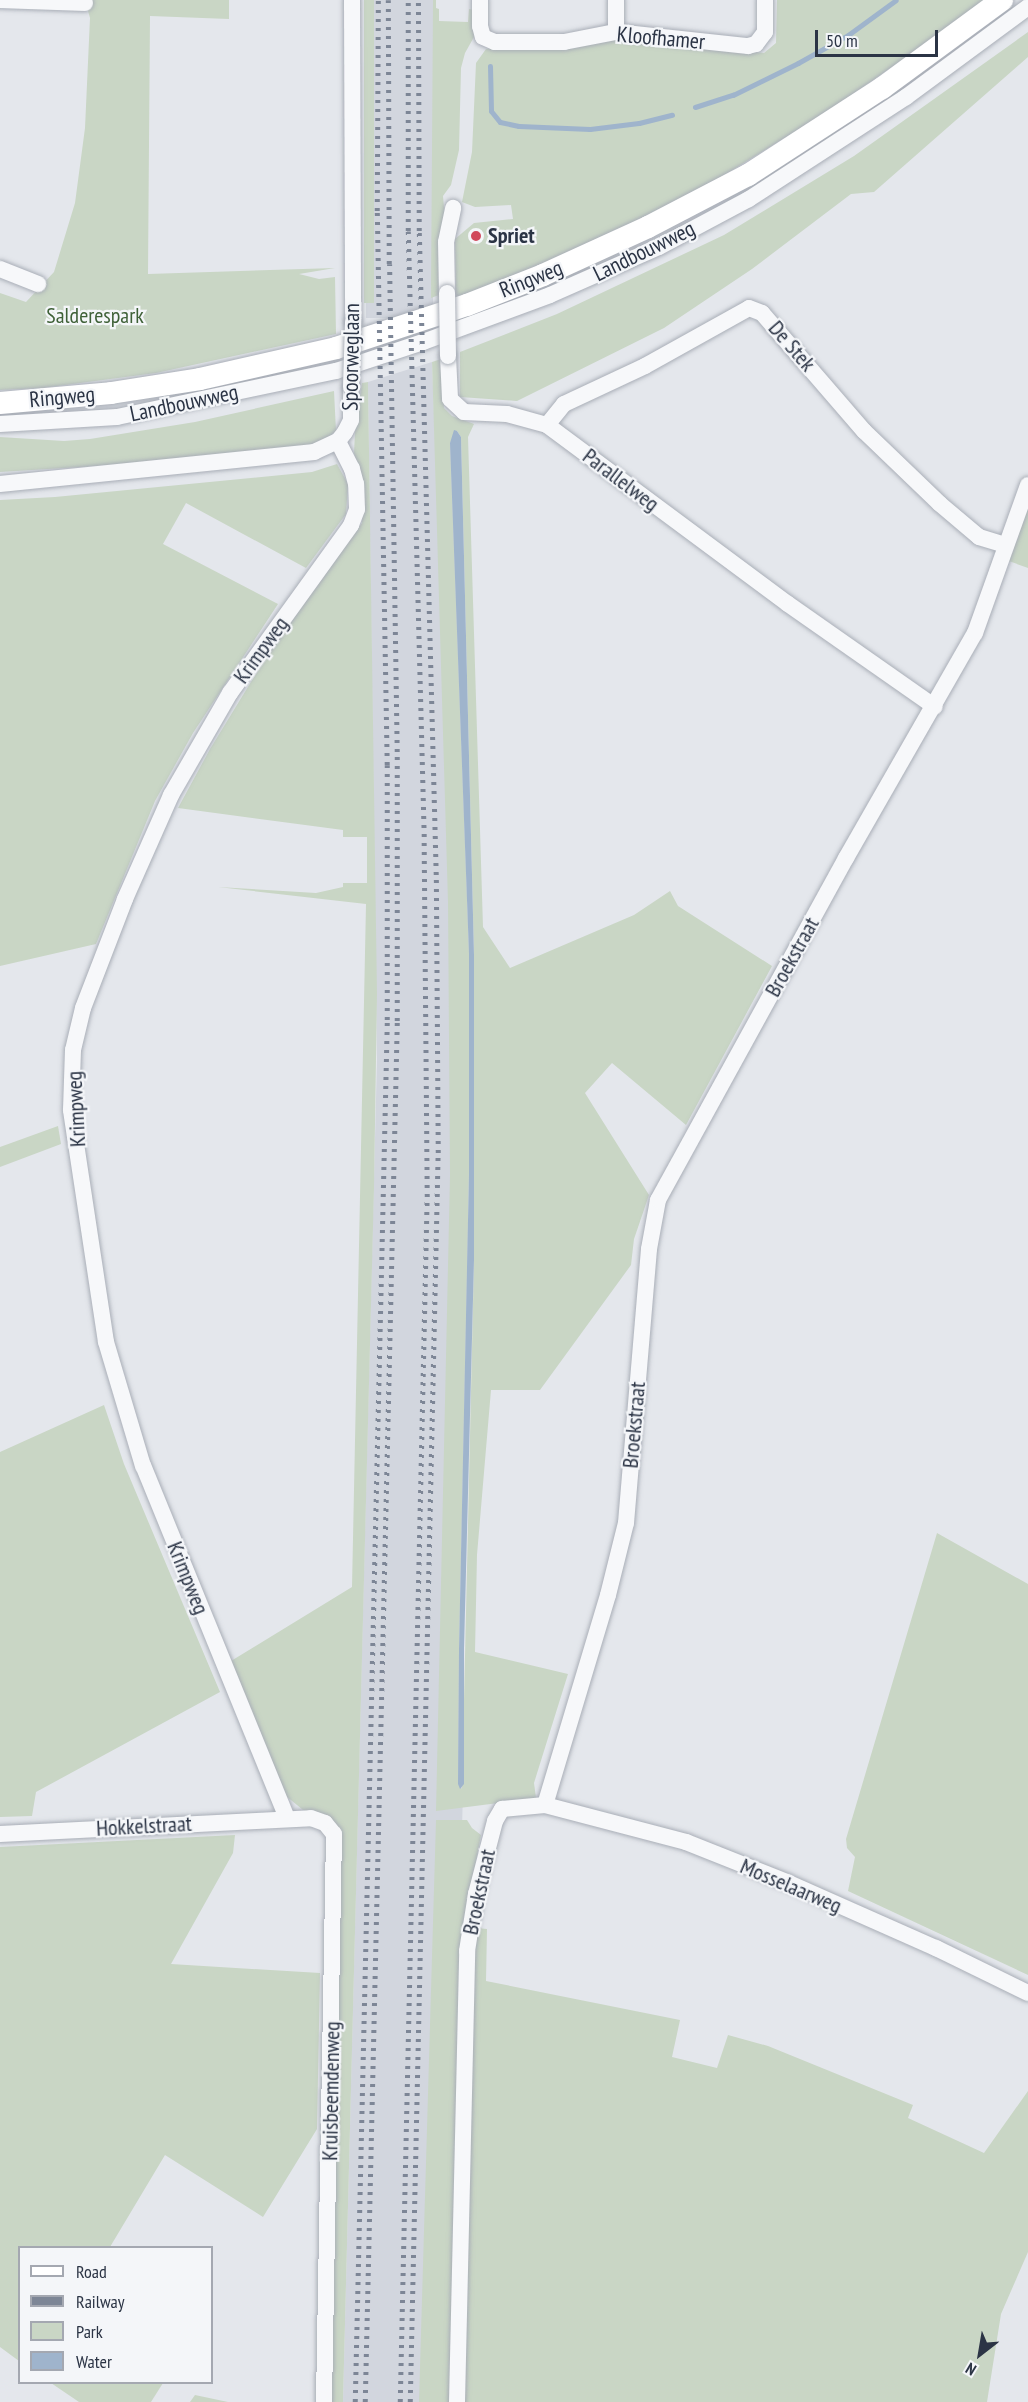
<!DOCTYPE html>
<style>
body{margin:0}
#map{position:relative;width:1028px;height:2402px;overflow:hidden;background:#e4e7ec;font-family:"PT Sans Narrow",sans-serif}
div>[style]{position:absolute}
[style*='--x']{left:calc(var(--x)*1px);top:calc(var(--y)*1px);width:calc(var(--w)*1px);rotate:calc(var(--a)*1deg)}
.built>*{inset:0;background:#d2d6de;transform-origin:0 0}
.green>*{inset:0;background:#c9d6c5;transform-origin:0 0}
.water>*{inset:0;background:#9fb4cc}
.stream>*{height:5px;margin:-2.5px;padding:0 2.5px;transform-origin:2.5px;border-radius:2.5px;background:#9fb4cc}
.roads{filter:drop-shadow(0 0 2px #a9aeb7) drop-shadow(0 0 2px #a9aeb7)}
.minor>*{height:16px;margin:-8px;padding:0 8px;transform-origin:8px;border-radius:8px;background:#f7f8fa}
.secondary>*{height:22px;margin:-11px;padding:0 11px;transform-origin:11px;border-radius:11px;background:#fff}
.rail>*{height:4.5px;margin-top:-2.25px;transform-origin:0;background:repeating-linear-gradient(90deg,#7d8696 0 3px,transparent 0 9px)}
.bridges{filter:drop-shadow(0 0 2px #a9aeb7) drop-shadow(0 0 2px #a9aeb7)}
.minor-bridge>*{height:16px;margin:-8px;padding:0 8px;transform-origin:8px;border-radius:8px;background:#f7f8fa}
.dots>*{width:16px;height:16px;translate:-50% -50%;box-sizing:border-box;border:3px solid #f4f6f9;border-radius:50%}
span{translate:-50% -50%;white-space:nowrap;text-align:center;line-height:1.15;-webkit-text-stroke:4.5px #f4f6f9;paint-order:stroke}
.street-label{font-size:22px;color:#2b3445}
.poi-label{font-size:22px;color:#2b3445;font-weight:700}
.left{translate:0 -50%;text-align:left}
.park-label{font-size:22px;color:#3f6138}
.legend{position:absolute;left:18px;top:2246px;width:195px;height:138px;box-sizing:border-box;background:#f4f6f9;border:2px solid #a4a8b1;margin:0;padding:8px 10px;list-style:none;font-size:18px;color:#2b3445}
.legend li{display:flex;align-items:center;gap:12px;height:30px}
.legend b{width:30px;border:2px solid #a4a8b1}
.north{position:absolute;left:950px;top:2324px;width:60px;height:60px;-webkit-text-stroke:4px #f4f6f9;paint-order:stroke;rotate:211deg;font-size:16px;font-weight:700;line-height:24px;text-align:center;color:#2b3445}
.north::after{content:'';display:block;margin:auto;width:21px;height:27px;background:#2b3445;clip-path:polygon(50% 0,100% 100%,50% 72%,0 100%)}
.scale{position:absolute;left:815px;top:30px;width:123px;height:27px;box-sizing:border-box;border:3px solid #2b3445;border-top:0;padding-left:8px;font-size:18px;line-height:21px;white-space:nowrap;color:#2b3445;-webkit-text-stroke:4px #f4f6f9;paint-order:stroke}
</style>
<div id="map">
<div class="built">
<div style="left:366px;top:0;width:67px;height:318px"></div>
<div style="clip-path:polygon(432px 362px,435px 439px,451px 439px,469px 954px,468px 1260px,459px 1649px,463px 1787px,449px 2402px,343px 2402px,377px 1060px,368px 382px)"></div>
</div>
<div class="green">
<div style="clip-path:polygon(85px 0,229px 0,229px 19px,150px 16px,148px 274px,335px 268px,299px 274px,319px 279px,335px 277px,336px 334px,156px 373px,42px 388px,0 390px,0 293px,26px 302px,54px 272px,75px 203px,85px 128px,90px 18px)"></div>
<div style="left:364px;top:0;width:10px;height:303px"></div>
<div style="clip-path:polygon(433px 0,436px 0,436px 8px,439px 9px,439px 21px,468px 22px,469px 9px,474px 10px,474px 37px,465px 53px,461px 68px,459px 150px,451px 185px,443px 196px,445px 218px,439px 295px,431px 298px)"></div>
<div style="clip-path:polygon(777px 0,988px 0,830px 110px,682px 201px,577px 252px,456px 300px,455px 239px,474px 223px,513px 219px,511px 205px,475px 207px,462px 202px,472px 152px,476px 63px,486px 49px,625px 38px,764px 53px,776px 43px)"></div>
<div style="clip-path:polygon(1028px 32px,1028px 57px,874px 192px,851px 194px,752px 269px,664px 328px,517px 401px,460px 397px,460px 352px,557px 314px,724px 235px,854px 156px)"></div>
<div style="clip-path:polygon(evenodd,441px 359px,444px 408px,452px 416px,474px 424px,468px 437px,483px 927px,510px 968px,634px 915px,670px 891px,678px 906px,772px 966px,686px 1125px,612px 1063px,585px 1093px,649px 1195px,634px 1239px,631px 1265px,540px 1390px,491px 1390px,477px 1555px,475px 1652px,568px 1674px,534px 1783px,536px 1798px,436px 1811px,450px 1175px,448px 902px,432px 362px,441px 359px,457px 431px,461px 437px,474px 955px,474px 1260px,462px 1789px,458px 1784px,459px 1649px,469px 1173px,469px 954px,450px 443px,457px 431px)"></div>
<div style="clip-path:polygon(368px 382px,377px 994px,374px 1188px,343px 2402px,330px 2402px,341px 1841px,286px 1796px,231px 1661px,352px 1587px,366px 904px,218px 887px,316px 893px,343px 887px,343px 883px,367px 883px,367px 837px,343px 837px,343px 830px,178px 808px,210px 749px,268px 654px,362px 523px,362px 484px,354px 453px,355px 432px,362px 383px)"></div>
<div style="clip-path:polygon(334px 391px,336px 431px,323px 442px,304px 447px,160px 462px,0 472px,0 437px,64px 441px,90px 439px,195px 422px)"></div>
<div style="clip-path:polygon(337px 464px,348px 484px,346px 514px,306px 568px,186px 503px,163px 544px,278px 604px,193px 733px,155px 801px,96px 944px,0 966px,0 500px,55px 497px,312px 472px)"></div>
<div style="clip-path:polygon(1028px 503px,1028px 568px,1006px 560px)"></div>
<div style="clip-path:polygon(58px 1126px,61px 1144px,0 1167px,0 1147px)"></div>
<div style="clip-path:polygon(104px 1405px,124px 1464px,220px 1692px,36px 1792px,32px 1816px,0 1817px,0 1452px)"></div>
<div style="clip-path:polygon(937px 1533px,1028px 1584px,1028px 1975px,848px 1891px,855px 1857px,847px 1848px,846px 1839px)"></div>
<div style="clip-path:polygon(436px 1820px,467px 1820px,472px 1828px,481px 1835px,475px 1867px,453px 2402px,419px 2402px)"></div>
<div style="clip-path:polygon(235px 1835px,233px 1853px,171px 1964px,320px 1973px,317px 2129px,263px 2217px,165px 2155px,110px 2247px,20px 2248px,19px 2361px,0 2347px,0 1847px)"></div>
<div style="clip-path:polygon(477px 1928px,487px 1929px,486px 1981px,680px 2020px,672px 2057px,717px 2068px,728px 2035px,768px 2046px,913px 2105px,908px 2118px,984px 2153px,1028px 2091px,1028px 2252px,1001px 2314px,987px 2402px,461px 2402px,470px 1971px)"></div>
<div style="clip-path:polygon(51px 2383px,163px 2383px,151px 2402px,79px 2402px)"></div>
<div style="clip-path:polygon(195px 2395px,228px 2402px,190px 2402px)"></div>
</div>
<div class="water">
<div style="clip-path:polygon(454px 430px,457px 431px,461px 437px,474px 955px,474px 1260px,464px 1649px,464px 1784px,460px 1789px,458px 1784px,459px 1649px,469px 1173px,469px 954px,450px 443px)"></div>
</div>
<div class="stream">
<div style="--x:490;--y:66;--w:45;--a:88.7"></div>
<div style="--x:491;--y:111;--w:14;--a:51"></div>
<div style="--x:500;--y:122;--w:19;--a:12"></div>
<div style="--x:519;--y:126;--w:71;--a:2.4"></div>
<div style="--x:590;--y:129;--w:49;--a:-7"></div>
<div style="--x:639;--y:123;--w:34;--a:-14"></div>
<div style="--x:695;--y:107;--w:40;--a:-18"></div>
<div style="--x:733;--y:95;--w:72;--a:-26.2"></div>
<div style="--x:798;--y:63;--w:57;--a:-29.2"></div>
<div style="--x:848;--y:35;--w:59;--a:-36.1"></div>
</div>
<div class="roads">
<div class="minor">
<div style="--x:0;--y:0;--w:85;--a:2"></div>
<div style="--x:352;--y:0;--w:322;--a:89.8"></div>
<div style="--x:480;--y:0;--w:26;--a:90"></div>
<div style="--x:480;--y:26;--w:11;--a:75"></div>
<div style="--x:483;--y:37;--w:13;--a:23"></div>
<div style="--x:495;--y:42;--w:69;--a:0"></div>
<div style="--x:564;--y:42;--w:53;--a:-10.9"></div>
<div style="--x:616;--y:32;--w:133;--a:6.1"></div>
<div style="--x:748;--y:46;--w:8;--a:-14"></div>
<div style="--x:756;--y:44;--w:15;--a:-53"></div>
<div style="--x:765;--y:32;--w:32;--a:-90"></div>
<div style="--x:616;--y:32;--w:32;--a:-90"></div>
<div style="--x:0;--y:269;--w:41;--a:21.5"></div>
<div style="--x:447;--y:293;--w:51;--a:-91.1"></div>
<div style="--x:446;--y:242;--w:35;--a:-78"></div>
<div style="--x:448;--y:356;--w:43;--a:87.3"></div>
<div style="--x:450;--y:399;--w:19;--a:43"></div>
<div style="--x:464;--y:412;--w:43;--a:2.7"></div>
<div style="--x:507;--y:414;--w:41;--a:15.4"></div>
<div style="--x:547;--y:425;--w:300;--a:36.6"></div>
<div style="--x:788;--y:604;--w:179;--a:35"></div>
<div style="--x:0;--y:424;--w:117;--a:-3.4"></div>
<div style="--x:117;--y:417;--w:224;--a:-11.9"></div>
<div style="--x:336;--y:371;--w:92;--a:-18.4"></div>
<div style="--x:423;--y:342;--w:135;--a:-20.3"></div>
<div style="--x:550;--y:295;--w:119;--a:-23.8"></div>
<div style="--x:659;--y:247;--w:102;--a:-28.1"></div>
<div style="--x:749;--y:199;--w:187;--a:-33"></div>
<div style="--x:906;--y:97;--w:152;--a:-36.4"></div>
<div style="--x:547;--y:425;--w:27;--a:-51"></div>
<div style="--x:564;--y:404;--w:89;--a:-25.1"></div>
<div style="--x:645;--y:366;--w:119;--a:-29.1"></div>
<div style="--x:749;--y:308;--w:14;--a:21"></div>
<div style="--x:762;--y:313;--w:156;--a:49.2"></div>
<div style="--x:864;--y:431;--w:105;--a:43.8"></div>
<div style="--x:940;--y:504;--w:51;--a:40.2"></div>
<div style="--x:979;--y:537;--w:27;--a:17"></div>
<div style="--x:0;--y:484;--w:316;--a:-5.8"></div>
<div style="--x:314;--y:452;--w:26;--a:-25"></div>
<div style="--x:338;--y:441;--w:11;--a:-52"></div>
<div style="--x:345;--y:432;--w:13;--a:-63"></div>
<div style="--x:351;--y:420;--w:33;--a:-90"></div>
<div style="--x:545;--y:1805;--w:219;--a:-73.3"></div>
<div style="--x:608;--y:1595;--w:74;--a:-76"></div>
<div style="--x:626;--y:1523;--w:275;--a:-85.2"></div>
<div style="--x:649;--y:1249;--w:50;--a:-79.6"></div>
<div style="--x:658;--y:1200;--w:390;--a:-61.2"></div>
<div style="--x:846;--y:858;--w:259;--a:-60.2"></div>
<div style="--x:975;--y:633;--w:157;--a:-70.3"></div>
<div style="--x:287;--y:1818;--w:380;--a:-112.2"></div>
<div style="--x:143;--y:1466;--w:129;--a:-106.6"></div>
<div style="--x:106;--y:1342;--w:235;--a:-98.6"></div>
<div style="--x:71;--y:1110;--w:60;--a:-88.1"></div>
<div style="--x:73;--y:1050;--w:43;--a:-76.6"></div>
<div style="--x:83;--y:1008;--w:117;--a:-68.9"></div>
<div style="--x:125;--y:899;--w:114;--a:-66.1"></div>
<div style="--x:171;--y:795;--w:118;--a:-60"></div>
<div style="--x:230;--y:693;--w:207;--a:-54.2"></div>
<div style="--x:351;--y:525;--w:17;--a:-69"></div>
<div style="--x:357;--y:509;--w:25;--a:-92"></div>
<div style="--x:356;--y:484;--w:16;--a:-105"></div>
<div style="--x:352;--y:469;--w:31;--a:-117"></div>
<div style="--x:0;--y:1834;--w:311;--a:-2.9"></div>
<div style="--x:311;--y:1818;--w:15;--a:20"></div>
<div style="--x:325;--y:1823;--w:14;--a:51"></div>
<div style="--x:334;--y:1834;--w:568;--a:91.01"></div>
<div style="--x:457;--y:2402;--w:451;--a:-88.7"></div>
<div style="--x:467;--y:1951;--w:58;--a:-81"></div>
<div style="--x:476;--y:1894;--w:75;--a:-75.4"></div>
<div style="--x:495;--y:1821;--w:14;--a:-60"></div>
<div style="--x:502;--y:1809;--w:43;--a:-5.3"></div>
<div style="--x:545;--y:1805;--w:146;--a:14.7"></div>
<div style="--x:686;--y:1842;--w:111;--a:21.7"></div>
<div style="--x:789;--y:1883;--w:161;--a:23.9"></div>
<div style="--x:936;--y:1948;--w:102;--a:26.1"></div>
</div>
<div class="secondary">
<div style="--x:0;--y:403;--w:111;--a:-5.1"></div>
<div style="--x:111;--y:393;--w:90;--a:-8.9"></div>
<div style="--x:200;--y:379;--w:139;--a:-12.8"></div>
<div style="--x:336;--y:348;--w:138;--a:-18.2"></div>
<div style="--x:467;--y:305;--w:82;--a:-21.5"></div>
<div style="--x:543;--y:275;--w:115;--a:-24.6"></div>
<div style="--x:648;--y:227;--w:113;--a:-27.5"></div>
<div style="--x:748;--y:175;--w:160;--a:-33"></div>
<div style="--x:882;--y:88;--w:149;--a:-36.3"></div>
</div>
</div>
<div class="rail">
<div style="--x:355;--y:2402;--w:1382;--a:-88.67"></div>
<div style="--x:387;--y:1020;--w:255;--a:-90"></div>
<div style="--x:387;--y:765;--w:554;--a:-91.03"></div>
<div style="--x:377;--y:211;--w:211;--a:-89.7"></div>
<div style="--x:365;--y:2402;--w:1381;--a:-88.67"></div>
<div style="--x:397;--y:1021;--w:269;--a:-90"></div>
<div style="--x:397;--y:752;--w:488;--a:-90.9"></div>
<div style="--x:389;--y:264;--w:264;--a:-90.2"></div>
<div style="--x:400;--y:2402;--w:1205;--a:-88.72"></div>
<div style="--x:427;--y:1197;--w:360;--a:-90.5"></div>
<div style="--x:424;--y:837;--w:606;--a:-91.51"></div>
<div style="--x:408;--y:231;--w:231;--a:-90"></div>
<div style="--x:410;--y:2402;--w:1249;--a:-88.72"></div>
<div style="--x:438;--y:1153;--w:278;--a:-90.4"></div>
<div style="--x:436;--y:875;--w:644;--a:-91.51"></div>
<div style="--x:419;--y:231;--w:231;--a:-90.2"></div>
</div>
<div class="bridges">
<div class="minor-bridge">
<div style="--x:447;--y:293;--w:63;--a:89.1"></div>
<div style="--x:351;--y:387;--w:65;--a:-88.2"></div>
</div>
</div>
<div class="dots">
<div style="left:476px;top:236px;background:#d1495b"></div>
</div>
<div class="street-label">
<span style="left:661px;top:38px;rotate:5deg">Kloofhamer</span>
<span style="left:644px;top:251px;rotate:-26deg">Landbouwweg</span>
<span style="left:531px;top:279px;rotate:-22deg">Ringweg</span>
<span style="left:792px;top:346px;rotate:49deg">De Stek</span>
<span style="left:351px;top:357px;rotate:-89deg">Spoorweglaan</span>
<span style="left:62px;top:397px;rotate:-5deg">Ringweg</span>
<span style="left:184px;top:403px;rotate:-12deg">Landbouwweg</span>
<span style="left:621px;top:480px;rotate:37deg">Parallelweg</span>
<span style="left:261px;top:650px;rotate:-54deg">Krimpweg</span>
<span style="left:792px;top:957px;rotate:-61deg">Broekstraat</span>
<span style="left:76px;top:1109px;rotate:-93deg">Krimpweg</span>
<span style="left:634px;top:1425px;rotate:-85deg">Broekstraat</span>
<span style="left:188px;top:1578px;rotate:68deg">Krimpweg</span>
<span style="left:144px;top:1826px;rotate:-3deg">Hokkelstraat</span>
<span style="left:791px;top:1886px;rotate:23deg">Mosselaarweg</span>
<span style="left:479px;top:1892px;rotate:-78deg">Broekstraat</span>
<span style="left:331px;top:2091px;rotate:-89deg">Kruisbeemdenweg</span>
</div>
<div class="poi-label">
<span class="left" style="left:488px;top:236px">Spriet</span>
</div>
<div class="park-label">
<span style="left:95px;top:316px">Salderespark</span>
</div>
<ul class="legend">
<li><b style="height:8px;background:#fff"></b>Road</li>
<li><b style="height:8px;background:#7d8696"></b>Railway</li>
<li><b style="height:16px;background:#c9d6c5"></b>Park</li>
<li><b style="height:16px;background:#9fb4cc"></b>Water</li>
</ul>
<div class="north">N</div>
<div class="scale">50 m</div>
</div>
